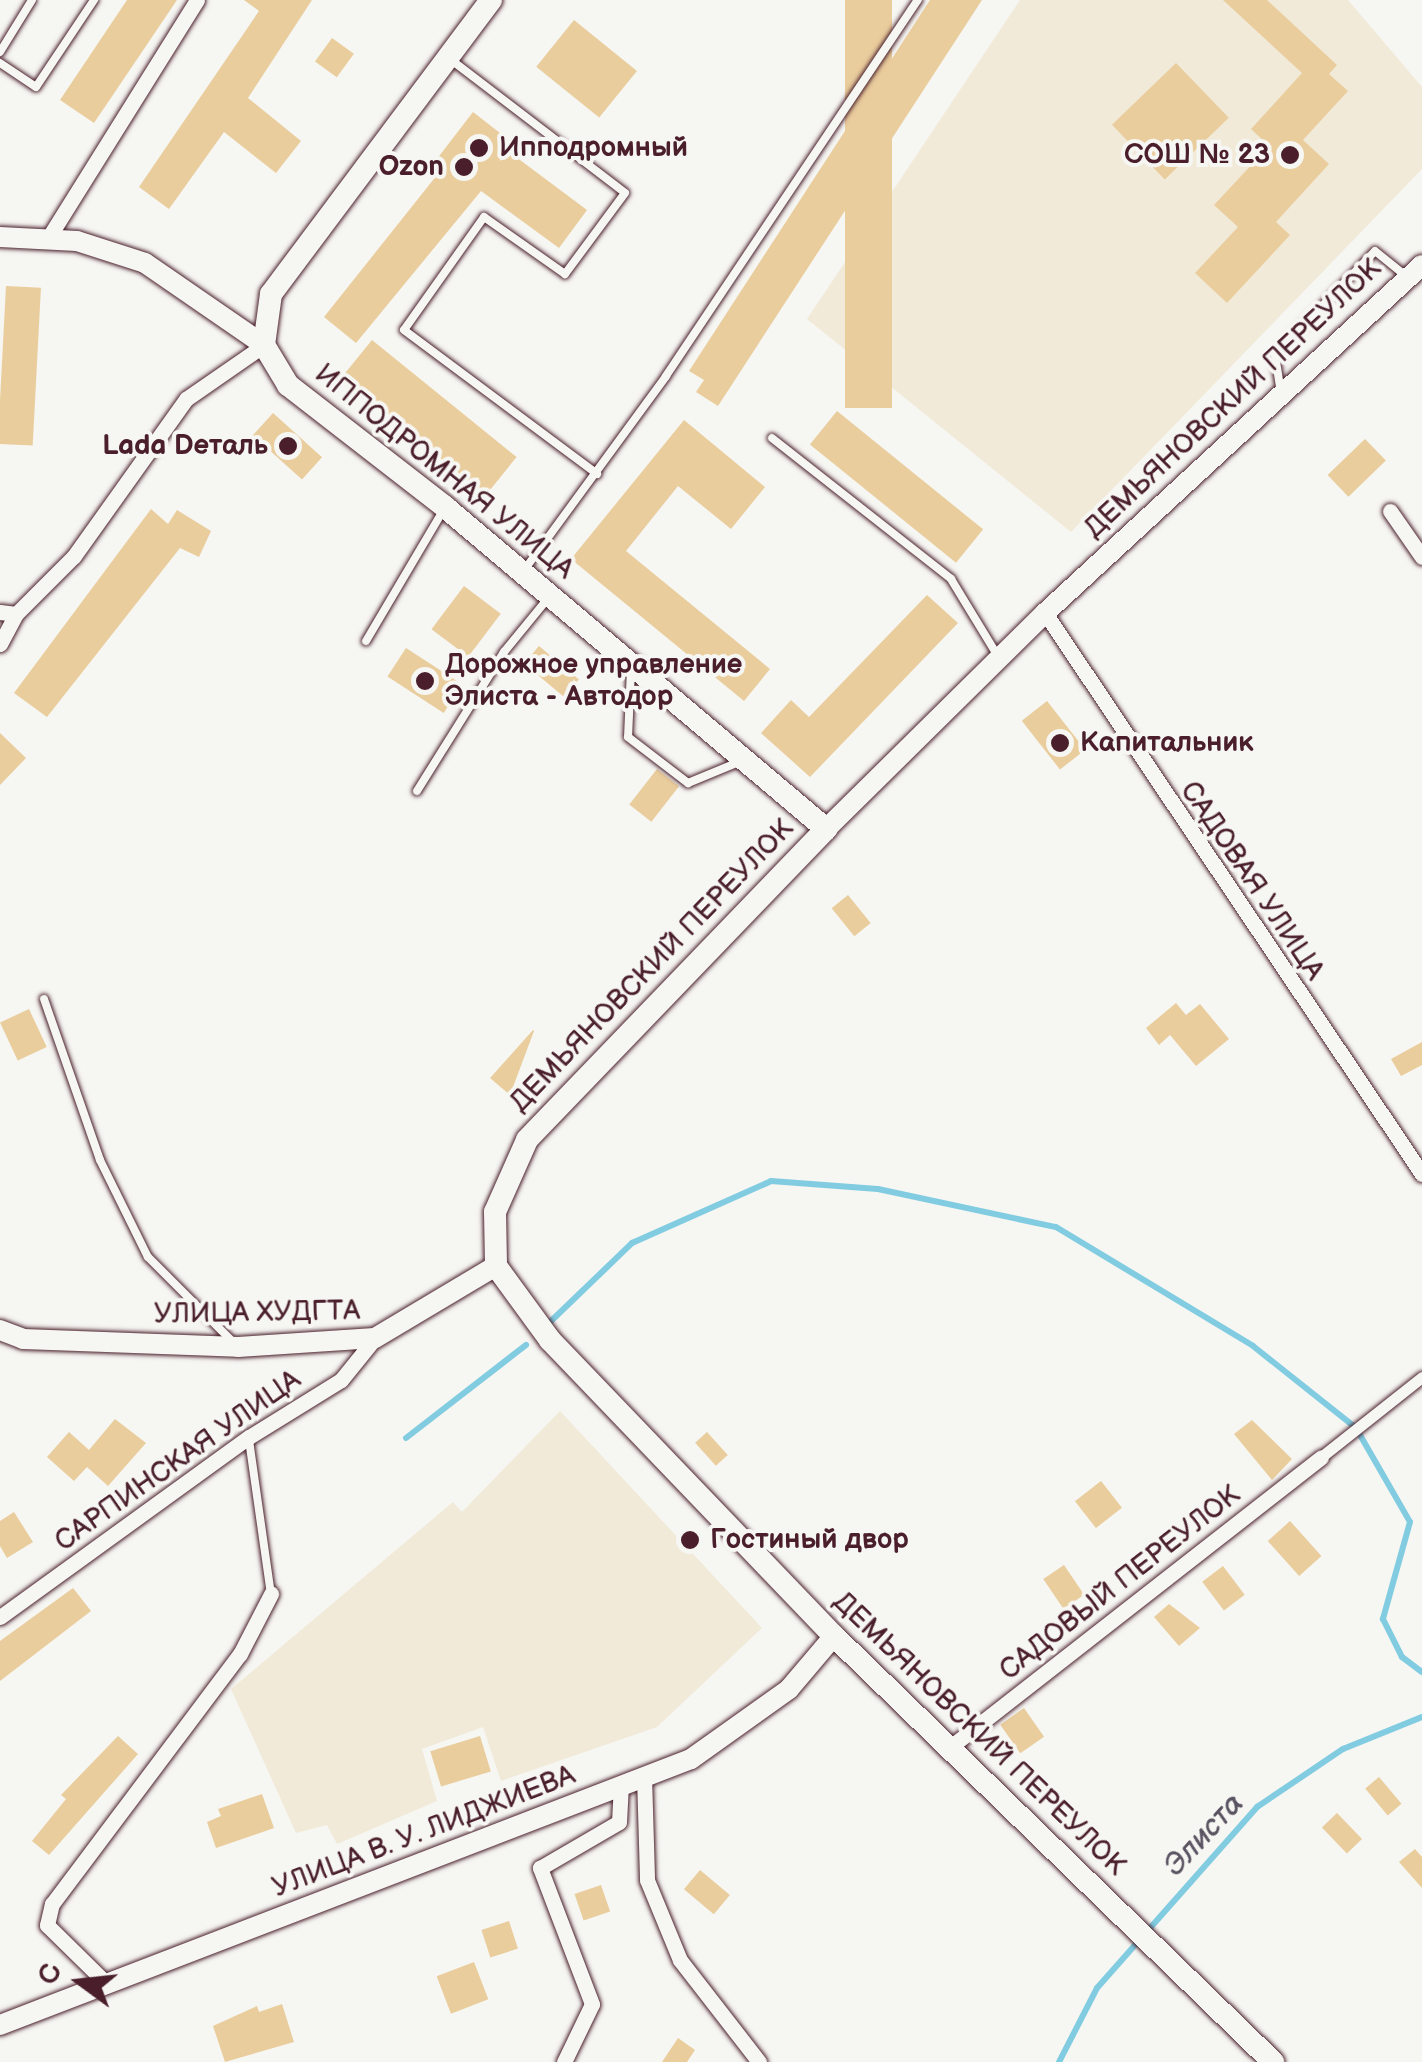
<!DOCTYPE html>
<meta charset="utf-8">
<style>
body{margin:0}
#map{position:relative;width:1422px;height:2062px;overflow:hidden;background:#f6f6f2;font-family:"Balsamiq Sans",sans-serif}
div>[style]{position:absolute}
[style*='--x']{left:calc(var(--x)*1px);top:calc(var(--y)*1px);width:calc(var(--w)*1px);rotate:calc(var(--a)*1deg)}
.built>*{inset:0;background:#f2ead8}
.stream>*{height:6px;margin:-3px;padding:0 3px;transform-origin:3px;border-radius:3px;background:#81cce1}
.building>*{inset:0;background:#eacd9d;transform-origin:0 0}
.roads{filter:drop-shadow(0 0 2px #4a1f2b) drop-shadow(0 0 2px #4a1f2b)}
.service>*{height:8px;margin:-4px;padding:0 4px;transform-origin:4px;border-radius:4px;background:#f6f6f2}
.pedestrian>*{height:11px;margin:-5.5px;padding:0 5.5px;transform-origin:5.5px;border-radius:5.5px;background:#f6f6f2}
.minor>*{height:15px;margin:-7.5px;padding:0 7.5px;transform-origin:7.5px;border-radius:7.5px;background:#f6f6f2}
.tertiary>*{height:20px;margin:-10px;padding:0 10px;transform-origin:10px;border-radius:10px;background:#f6f6f2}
.secondary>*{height:22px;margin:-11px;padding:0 11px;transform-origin:11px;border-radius:11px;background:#f6f6f2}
.dots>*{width:28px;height:28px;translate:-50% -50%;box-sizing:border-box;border:5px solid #f6f6f2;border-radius:50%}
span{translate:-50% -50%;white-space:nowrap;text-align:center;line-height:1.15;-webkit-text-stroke:8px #f6f6f2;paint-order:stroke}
.poi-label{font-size:28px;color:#4a1f2b;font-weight:700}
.left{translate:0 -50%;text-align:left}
.right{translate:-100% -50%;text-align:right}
.street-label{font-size:28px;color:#4a1f2b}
.water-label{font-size:30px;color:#5a5362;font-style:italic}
.north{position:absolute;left:30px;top:1932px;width:100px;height:100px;-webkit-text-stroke:8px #f6f6f2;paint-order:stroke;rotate:285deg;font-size:28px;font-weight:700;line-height:40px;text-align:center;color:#4a1f2b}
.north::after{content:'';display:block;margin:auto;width:35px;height:45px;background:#4a1f2b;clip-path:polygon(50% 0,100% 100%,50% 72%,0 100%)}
</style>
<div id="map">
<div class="built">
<div style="clip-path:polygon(1020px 0,1348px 0,1422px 87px,1422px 169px,1071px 532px,807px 319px)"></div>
<div style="clip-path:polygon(560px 1411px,762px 1628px,657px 1727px,501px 1781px,483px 1727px,422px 1749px,437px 1801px,337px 1844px,327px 1825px,296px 1833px,231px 1689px,453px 1502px,462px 1512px)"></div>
</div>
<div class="stream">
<div style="--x:550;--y:1322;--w:114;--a:-43.9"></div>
<div style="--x:632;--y:1243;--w:152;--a:-24"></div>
<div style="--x:771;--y:1181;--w:107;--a:4.3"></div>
<div style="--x:878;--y:1189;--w:182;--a:12.1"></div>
<div style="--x:1056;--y:1227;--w:230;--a:31.1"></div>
<div style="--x:1253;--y:1346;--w:132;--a:38.5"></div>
<div style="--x:1356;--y:1428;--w:108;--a:60.1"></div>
<div style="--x:1410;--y:1522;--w:101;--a:105.6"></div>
<div style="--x:1383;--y:1619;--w:42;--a:63.4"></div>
<div style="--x:1402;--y:1657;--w:25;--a:37"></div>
<div style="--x:406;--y:1438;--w:152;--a:-37.8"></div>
<div style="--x:1059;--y:2062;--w:83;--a:-62.8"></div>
<div style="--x:1097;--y:1988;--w:242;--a:-48.5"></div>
<div style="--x:1257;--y:1807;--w:104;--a:-34"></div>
<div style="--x:1343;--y:1749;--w:85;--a:-22.1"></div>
</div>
<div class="building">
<div style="clip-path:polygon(127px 0,177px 0,94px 123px,60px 100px)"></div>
<div style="clip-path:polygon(244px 0,312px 0,248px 98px,301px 141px,276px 173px,224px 132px,169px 209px,139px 187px,259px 11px)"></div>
<div style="left:845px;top:0;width:47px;height:408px"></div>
<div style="clip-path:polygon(930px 0,982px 0,718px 406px,696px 392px,704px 380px,689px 371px)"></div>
<div style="clip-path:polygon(1223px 0,1267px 0,1337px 65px,1329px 74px,1348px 91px,1303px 140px,1329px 164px,1276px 222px,1290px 235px,1227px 303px,1195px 273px,1238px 227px,1214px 205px,1269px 146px,1251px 129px,1302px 73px)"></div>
<div style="left:574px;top:20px;width:81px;height:60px;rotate:39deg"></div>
<div style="left:332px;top:38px;width:27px;height:29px;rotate:36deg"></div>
<div style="left:1176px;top:63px;width:76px;height:89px;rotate:46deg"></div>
<div style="clip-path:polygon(473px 112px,518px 147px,512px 154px,587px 210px,559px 248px,481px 191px,356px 343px,324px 317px,441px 170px,433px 164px)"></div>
<div style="left:6px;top:286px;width:35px;height:158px;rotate:3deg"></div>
<div style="left:372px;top:340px;width:186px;height:49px;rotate:39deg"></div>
<div style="left:837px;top:411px;width:188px;height:43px;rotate:39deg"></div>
<div style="left:273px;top:413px;width:66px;height:30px;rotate:42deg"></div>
<div style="clip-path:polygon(684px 420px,765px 487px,731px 529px,678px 486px,626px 551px,770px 669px,744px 701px,571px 559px)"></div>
<div style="left:1365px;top:439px;width:30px;height:52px;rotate:46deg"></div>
<div style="clip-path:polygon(151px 509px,168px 524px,177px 510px,211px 531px,199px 557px,180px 548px,47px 717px,14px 693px)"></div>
<div style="left:464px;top:586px;width:46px;height:54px;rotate:37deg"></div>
<div style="clip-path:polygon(927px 595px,958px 623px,810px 777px,761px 733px,791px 700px,809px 717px)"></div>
<div style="left:539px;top:646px;width:52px;height:23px;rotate:40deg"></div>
<div style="left:406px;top:648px;width:67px;height:34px;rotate:33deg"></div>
<div style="left:1047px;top:701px;width:62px;height:32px;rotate:52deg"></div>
<div style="clip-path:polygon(0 733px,26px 758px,0 785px)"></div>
<div style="left:657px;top:769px;width:28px;height:45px;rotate:38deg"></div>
<div style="left:848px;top:895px;width:36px;height:21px;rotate:51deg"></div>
<div style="clip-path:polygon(1176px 1003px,1186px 1015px,1200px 1004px,1229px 1039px,1196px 1066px,1170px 1035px,1159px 1045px,1146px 1028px)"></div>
<div style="left:29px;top:1009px;width:42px;height:32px;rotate:65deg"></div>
<div style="clip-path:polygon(533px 1030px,534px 1031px,510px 1095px,490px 1078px)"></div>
<div style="clip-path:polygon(1422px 1042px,1422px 1065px,1401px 1076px,1391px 1059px)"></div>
<div style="clip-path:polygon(115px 1419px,146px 1443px,108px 1486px,87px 1467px,74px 1481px,47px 1457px,69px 1432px,89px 1450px)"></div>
<div style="clip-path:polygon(1252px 1420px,1292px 1459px,1272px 1480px,1234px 1434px)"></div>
<div style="left:707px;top:1432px;width:31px;height:16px;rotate:48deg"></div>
<div style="left:1101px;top:1481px;width:34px;height:33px;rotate:52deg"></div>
<div style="clip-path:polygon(14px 1512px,33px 1542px,7px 1558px,0 1546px,0 1521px)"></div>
<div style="left:1290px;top:1521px;width:47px;height:30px;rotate:48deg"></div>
<div style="left:1064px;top:1565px;width:36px;height:25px;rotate:56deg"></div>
<div style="left:1223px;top:1566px;width:36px;height:26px;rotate:53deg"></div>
<div style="clip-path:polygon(73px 1588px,91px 1611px,0 1681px,0 1641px)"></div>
<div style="clip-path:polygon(1169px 1604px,1200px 1628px,1179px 1646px,1154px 1617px)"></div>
<div style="left:1024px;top:1708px;width:35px;height:29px;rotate:55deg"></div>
<div style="clip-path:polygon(118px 1736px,138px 1754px,49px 1855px,32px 1841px,66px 1799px,61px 1795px)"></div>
<div style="left:480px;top:1736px;width:37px;height:52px;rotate:73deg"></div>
<div style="left:1379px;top:1777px;width:35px;height:18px;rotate:50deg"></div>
<div style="clip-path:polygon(262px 1794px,274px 1828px,216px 1848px,207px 1822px,221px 1816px,218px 1809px)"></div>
<div style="left:1337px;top:1813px;width:36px;height:21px;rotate:46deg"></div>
<div style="clip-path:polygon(1415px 1849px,1422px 1857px,1422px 1888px,1399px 1862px)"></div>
<div style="left:700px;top:1870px;width:39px;height:25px;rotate:40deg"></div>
<div style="left:601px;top:1885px;width:28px;height:28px;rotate:71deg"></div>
<div style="left:509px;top:1921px;width:29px;height:29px;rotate:72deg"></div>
<div style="left:474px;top:1962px;width:40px;height:40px;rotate:69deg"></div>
<div style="clip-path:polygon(282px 2004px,294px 2042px,225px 2062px,213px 2026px,257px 2006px,259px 2012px)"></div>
<div style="clip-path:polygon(678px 2038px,695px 2050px,687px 2062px,662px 2062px)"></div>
</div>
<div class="roads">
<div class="service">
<div style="--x:0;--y:52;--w:61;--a:-58.4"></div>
<div style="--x:450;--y:59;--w:220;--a:37.4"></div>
<div style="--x:625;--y:193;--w:101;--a:126.5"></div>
<div style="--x:565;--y:274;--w:99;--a:-144.9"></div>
<div style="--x:484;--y:217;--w:138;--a:125.3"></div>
<div style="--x:404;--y:330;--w:241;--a:36.7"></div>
<div style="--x:0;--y:63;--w:43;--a:33.7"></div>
<div style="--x:36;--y:87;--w:105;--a:-56.3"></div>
<div style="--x:1281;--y:393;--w:38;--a:-99"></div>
<div style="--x:1275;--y:355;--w:144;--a:-46.1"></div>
<div style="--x:1375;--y:251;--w:38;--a:39"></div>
<div style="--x:772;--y:438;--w:228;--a:38.2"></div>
<div style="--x:951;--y:579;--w:92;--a:58.7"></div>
<div style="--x:525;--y:569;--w:239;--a:-53.8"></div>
<div style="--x:666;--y:376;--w:453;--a:-56.2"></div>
<div style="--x:366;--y:641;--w:151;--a:-59.4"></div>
<div style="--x:631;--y:669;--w:68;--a:92.5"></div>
<div style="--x:628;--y:737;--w:76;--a:37.5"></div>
<div style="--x:688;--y:783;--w:57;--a:-22.5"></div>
<div style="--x:417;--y:791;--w:164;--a:-58"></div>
<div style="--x:504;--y:652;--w:71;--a:-50.7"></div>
<div style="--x:44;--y:999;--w:170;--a:70.8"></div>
<div style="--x:100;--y:1160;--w:108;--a:63.7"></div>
<div style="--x:148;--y:1257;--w:123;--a:45"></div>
<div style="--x:249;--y:1440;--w:156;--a:81.9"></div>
</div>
<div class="pedestrian">
<div style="--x:1321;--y:1457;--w:129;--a:-38.4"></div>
</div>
<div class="minor">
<div style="--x:47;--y:240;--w:283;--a:-58"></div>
<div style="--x:1390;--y:511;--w:56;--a:55.2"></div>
<div style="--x:0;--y:612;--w:16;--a:7"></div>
<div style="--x:16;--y:614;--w:82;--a:-45"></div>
<div style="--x:74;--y:556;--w:193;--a:-54.5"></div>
<div style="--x:186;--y:399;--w:95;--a:-34.7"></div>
<div style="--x:1045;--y:613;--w:676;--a:56.1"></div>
<div style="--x:0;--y:644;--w:34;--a:-62"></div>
<div style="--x:0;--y:1617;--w:307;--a:-35.9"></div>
<div style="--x:249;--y:1437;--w:108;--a:-31.8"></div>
<div style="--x:341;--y:1380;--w:54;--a:-51"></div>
<div style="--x:949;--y:1748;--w:472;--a:-38"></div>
<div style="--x:644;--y:1776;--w:104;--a:88.3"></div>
<div style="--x:647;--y:1880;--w:87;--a:67.6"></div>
<div style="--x:680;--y:1960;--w:129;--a:52.2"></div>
<div style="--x:107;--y:1984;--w:84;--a:-135.5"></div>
<div style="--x:47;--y:1925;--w:22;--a:-77"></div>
<div style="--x:52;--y:1904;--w:313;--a:-53.1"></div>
<div style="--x:240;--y:1654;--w:68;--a:-62.7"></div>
<div style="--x:564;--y:2062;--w:64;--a:-64.2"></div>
<div style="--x:592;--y:2004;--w:146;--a:-110.9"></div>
<div style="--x:540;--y:1868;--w:91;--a:-30.2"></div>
<div style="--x:619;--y:1822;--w:37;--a:-87"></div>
</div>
<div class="tertiary">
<div style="--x:0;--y:237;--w:77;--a:3"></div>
<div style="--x:77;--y:241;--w:71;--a:17.9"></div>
<div style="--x:145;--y:263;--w:145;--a:34.6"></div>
<div style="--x:826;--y:829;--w:308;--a:-44.6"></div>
<div style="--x:1045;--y:613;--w:513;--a:-42.71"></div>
<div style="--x:0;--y:1330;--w:25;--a:21"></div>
<div style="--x:23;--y:1339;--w:215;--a:2.1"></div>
<div style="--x:238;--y:1347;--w:137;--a:-3.8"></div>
<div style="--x:375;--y:1338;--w:141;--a:-30.8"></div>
<div style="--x:0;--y:2025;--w:740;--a:-21.05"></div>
<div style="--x:691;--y:1759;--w:120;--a:-35.5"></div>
<div style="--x:789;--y:1689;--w:70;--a:-49.7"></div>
</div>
<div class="secondary">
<div style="--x:491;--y:0;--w:367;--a:126.8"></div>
<div style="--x:271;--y:294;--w:51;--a:97.8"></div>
<div style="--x:264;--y:345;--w:47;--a:59"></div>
<div style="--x:288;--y:385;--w:199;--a:37.8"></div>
<div style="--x:445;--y:507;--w:499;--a:40.2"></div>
<div style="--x:826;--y:829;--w:431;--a:133.9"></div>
<div style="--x:527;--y:1140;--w:79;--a:114"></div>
<div style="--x:495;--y:1212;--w:54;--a:88.9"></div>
<div style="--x:496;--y:1266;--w:92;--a:53.9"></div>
<div style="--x:550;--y:1340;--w:410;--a:46.2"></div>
<div style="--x:834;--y:1636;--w:612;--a:44.14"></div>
</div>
</div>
<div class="dots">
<div style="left:479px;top:148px;background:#4a1f2b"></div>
<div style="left:1290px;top:155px;background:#4a1f2b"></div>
<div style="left:464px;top:167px;background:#4a1f2b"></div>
<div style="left:288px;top:446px;background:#4a1f2b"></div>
<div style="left:425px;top:681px;background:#4a1f2b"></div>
<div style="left:1060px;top:743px;background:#4a1f2b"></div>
<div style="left:690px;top:1540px;background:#4a1f2b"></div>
</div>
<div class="poi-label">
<span class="left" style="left:499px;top:148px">Ипподромный</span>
<span class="right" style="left:1270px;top:155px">СОШ № 23</span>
<span class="right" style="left:444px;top:167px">Ozon</span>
<span class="right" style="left:268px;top:446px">Lada Dеталь</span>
<span class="left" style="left:445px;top:681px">Дорожное управление<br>Элиста - Автодор</span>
<span class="left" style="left:1080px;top:743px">Капитальник</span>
<span class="left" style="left:710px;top:1540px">Гостиный двор</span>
</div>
<div class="street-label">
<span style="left:1233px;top:399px;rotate:-43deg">ДЕМЬЯНОВСКИЙ ПЕРЕУЛОК</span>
<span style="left:444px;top:472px;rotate:39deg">ИППОДРОМНАЯ УЛИЦА</span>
<span style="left:1252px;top:881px;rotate:56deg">САДОВАЯ УЛИЦА</span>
<span style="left:652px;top:966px;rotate:-46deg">ДЕМЬЯНОВСКИЙ ПЕРЕУЛОК</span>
<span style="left:257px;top:1313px;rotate:-1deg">УЛИЦА ХУДГТА</span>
<span style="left:178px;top:1461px;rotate:-35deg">САРПИНСКАЯ УЛИЦА</span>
<span style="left:1120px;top:1583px;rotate:-38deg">САДОВЫЙ ПЕРЕУЛОК</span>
<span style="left:979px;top:1734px;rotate:44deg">ДЕМЬЯНОВСКИЙ ПЕРЕУЛОК</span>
<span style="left:424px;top:1832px;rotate:-21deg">УЛИЦА В. У. ЛИДЖИЕВА</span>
</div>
<div class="water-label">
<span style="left:1204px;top:1835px;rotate:-47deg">Элиста</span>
</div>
<div class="north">С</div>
</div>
